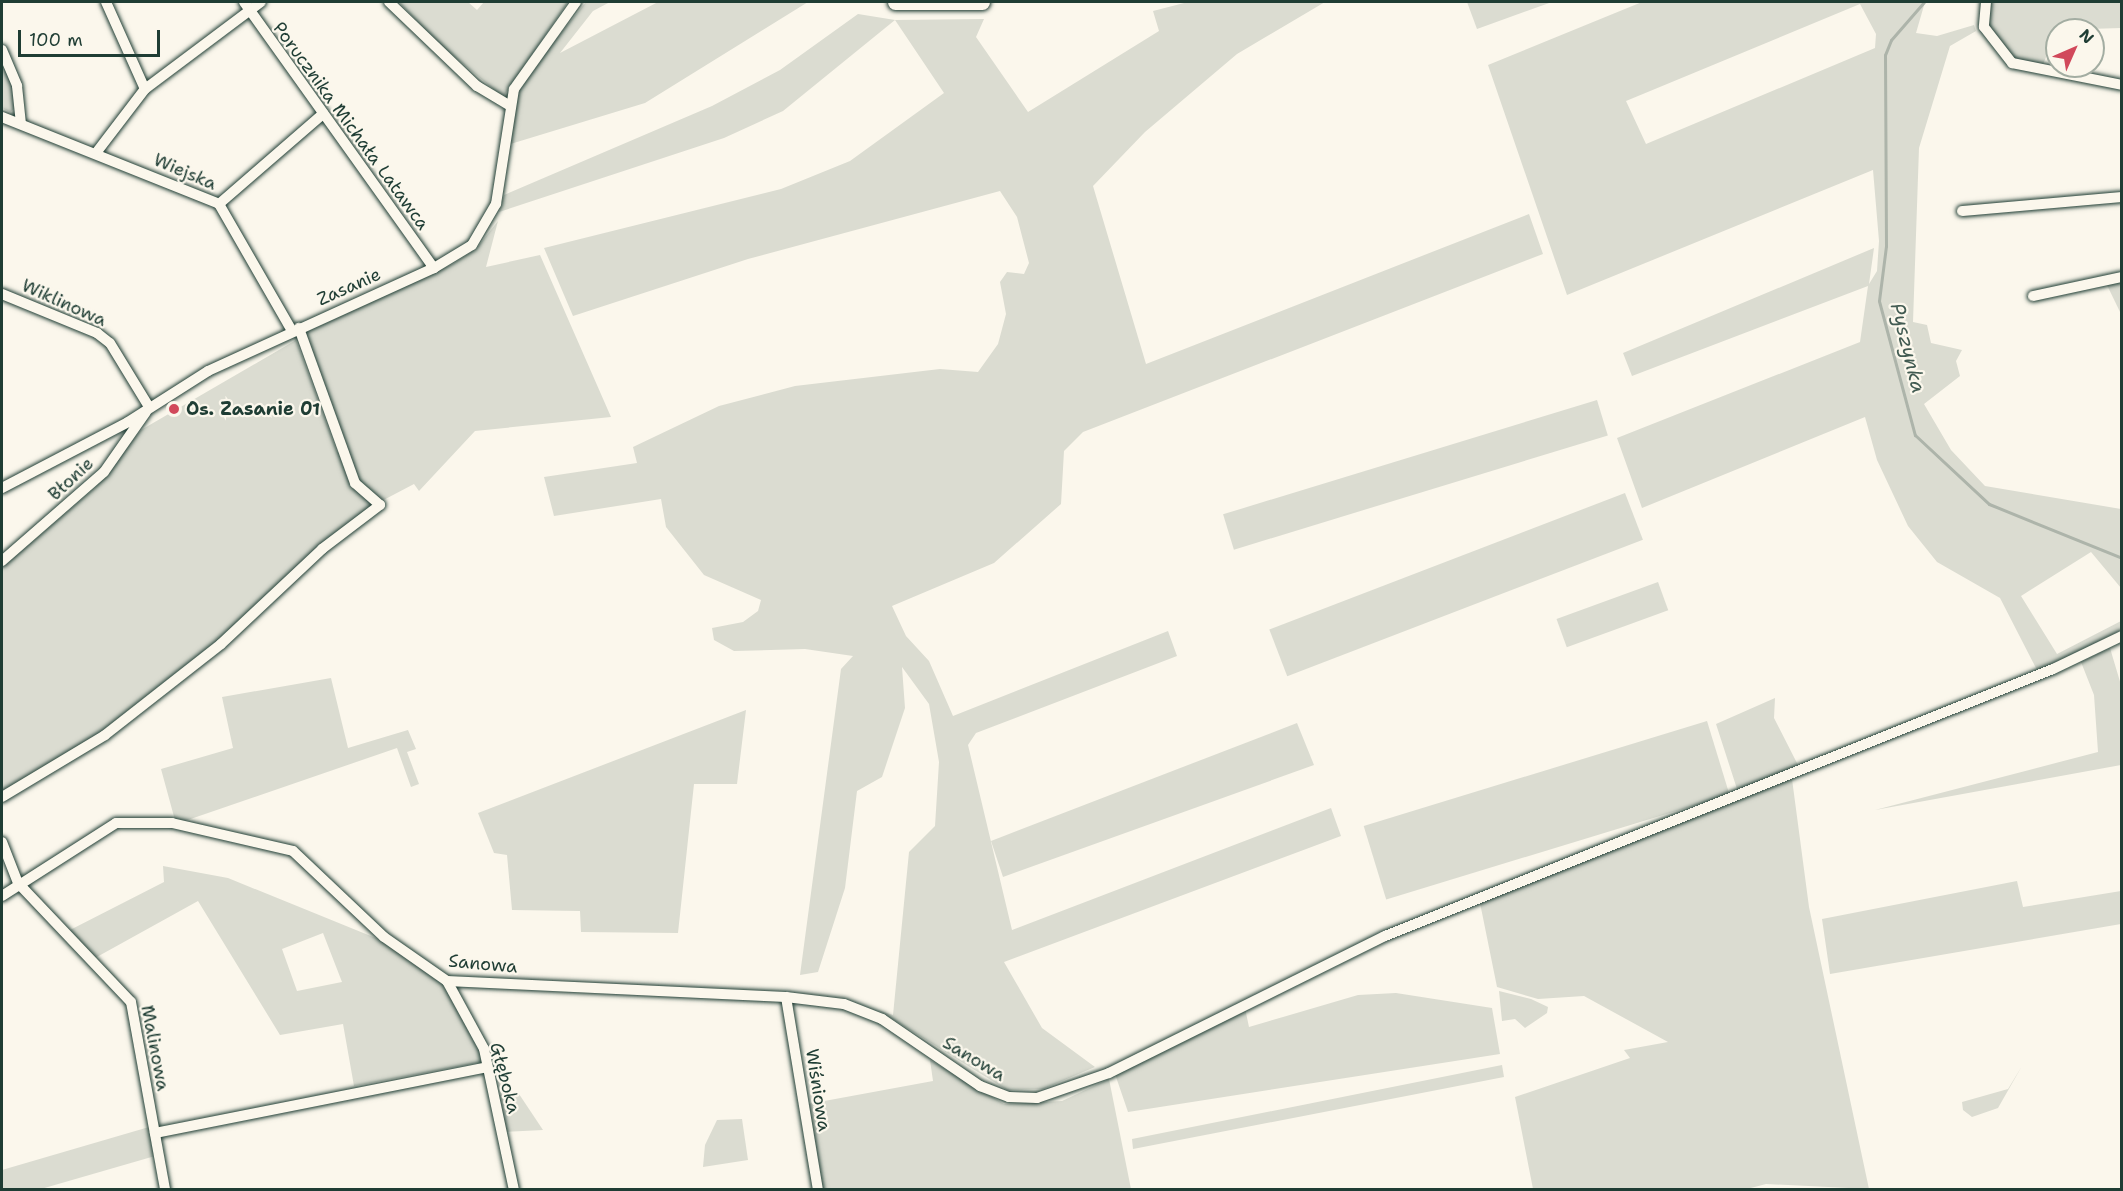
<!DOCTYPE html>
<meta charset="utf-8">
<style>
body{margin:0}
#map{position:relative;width:2123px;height:1191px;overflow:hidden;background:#fbf7ec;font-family:"Shantell Sans",sans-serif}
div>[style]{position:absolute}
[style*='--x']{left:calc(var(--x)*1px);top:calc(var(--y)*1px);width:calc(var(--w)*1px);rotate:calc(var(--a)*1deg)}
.green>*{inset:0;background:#dbdcd1;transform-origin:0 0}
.stream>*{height:3px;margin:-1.5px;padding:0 1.5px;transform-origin:1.5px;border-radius:1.5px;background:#adb4aa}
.roads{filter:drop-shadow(0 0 2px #1f3d34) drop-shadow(0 0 2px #1f3d34)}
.street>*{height:10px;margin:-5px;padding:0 5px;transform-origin:5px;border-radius:5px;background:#fbf7ec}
.secondary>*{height:15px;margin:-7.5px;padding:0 7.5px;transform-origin:7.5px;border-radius:7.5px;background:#fbf7ec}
.dots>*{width:16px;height:16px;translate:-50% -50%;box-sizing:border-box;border:3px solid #fbf7ec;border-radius:50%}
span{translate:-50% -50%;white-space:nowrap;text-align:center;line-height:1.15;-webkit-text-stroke:4.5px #fbf7ec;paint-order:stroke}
.street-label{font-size:18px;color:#1f3d34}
.poi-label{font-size:18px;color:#1f3d34;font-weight:700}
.left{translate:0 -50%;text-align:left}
.water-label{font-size:20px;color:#425b52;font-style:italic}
.frame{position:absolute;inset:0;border:3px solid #1f3d34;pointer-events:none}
.north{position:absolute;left:2045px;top:18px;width:60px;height:60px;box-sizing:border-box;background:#fbf7ec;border:2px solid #a3ada2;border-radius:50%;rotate:45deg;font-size:16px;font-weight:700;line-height:24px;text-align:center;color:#1f3d34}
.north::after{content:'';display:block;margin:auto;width:21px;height:27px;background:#d1495b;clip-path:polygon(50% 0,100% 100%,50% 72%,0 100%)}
.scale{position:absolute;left:18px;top:30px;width:142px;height:27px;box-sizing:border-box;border:3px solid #1f3d34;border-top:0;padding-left:8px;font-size:18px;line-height:21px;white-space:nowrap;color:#1f3d34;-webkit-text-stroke:4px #fbf7ec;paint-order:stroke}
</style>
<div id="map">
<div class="green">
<div style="clip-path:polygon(399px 2px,468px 2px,477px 10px,484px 2px,568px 2px,503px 97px,438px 43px)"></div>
<div style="clip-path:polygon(586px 2px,610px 2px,593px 11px,560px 53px,658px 2px,808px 2px,645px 103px,507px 145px,519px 92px,532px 69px)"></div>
<div style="clip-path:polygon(1188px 2px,1325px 2px,1237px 54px,1145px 132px,1093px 186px,1146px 364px,1529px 214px,1543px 254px,1083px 432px,1064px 451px,1061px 504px,994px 563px,892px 606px,906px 636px,929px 661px,953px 716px,1168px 631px,1177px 656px,976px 733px,968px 745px,1012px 930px,1331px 808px,1341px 836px,1004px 962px,1042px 1028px,1095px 1067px,1043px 1089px,1007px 1090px,878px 1010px,893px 1015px,909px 852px,935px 826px,939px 762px,929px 704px,902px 667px,905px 708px,882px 777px,857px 791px,845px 888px,818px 972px,800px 975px,841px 669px,853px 656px,805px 649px,734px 651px,714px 640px,712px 628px,743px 622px,758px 611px,761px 600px,704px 575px,666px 527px,661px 499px,554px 516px,544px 477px,637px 463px,633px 447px,719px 406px,795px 386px,940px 369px,978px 372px,998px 344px,1006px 314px,1000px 282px,1007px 272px,1024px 274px,1029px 263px,1017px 217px,1000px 191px,748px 259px,573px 316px,544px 248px,781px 189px,850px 161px,944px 93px,895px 20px,783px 111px,724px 138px,499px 212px,504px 195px,712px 106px,780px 70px,858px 14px,895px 20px,984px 19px,976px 37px,1028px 112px,1159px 31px,1153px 11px)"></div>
<div style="clip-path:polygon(1467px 2px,1552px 2px,1477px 29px)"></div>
<div style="clip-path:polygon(evenodd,1642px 2px,1925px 2px,1916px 33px,1937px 36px,1974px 25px,1976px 31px,1950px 46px,1919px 148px,1913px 322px,1927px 325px,1931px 343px,1962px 350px,1956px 361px,1960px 376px,1924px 404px,1951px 450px,1985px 486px,2121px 509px,2121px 588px,2091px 552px,2021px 596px,2057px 654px,2121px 621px,2121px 630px,2038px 672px,2000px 598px,1937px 562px,1908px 526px,1877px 460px,1865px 417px,1642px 508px,1617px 438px,1860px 342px,1868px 286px,1632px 376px,1623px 353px,1874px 248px,1869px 284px,1877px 271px,1879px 241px,1873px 170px,1567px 295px,1488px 65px,1642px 2px,1860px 4px,1876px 34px,1875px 48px,1646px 144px,1626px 101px,1860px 4px)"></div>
<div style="clip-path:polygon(1991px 2px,2121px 2px,2121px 28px,2057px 30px,2042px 67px,2016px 61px,2001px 49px,1986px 18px)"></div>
<div style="clip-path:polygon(2px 57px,18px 106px,10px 112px,2px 108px)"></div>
<div style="clip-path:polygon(498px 221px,486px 267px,540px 255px,611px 417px,475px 431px,419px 491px,414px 484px,374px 505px,218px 643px,101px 734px,2px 793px,2px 568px,95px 488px,141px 430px,296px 340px,337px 452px,346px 450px,305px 338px,309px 331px,453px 264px,476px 249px)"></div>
<div style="clip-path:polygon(2121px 280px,2121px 314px,2106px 283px)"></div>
<div style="left:1597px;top:400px;width:37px;height:391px;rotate:73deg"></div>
<div style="left:1625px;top:493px;width:50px;height:381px;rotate:69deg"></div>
<div style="left:1658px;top:582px;width:30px;height:108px;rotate:70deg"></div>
<div style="clip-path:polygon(2110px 648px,2121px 685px,2121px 765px,1875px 810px,2098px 752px,2094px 695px,2081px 662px)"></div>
<div style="clip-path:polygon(331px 678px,348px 748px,408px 730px,416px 749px,407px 752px,419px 784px,411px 787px,397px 748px,176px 824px,161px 769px,233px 748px,222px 697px)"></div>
<div style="clip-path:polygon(1775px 698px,1774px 718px,1799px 767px,1738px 792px,1716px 724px)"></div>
<div style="clip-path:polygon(746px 710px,737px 784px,694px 784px,678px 933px,581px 932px,580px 911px,512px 910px,507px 855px,494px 853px,478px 813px)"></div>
<div style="left:1707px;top:721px;width:77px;height:359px;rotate:73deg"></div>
<div style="clip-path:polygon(1297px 723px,1314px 765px,1003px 877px,991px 841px)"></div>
<div style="clip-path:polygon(1792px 779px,1809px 907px,1869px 1189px,1766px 1184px,1743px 1190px,1533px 1189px,1515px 1097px,1630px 1058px,1624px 1050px,1668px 1042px,1584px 996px,1538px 999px,1497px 987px,1480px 903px)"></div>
<div style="clip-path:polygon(evenodd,163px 866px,228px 878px,383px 941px,447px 988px,480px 1047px,482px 1062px,354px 1086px,343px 1024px,280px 1035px,198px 901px,95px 958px,70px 930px,164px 882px,163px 866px,323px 933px,342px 982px,297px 991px,282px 949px,323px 933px)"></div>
<div style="clip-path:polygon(2017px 881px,2023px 907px,2121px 891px,2121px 924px,1830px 974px,1822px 919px)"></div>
<div style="clip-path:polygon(1499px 991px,1531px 999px,1548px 1007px,1547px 1013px,1525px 1028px,1515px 1019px,1502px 1021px)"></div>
<div style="clip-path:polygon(1396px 993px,1492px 1008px,1500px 1054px,1128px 1112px,1115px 1074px,1245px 1008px,1249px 1027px,1358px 995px)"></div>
<div style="clip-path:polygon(930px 1060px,1004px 1104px,1062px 1101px,1109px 1079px,1131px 1189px,822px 1189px,808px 1104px,933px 1081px)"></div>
<div style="clip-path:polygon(1502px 1065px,1504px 1077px,1133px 1149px,1132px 1139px)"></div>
<div style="clip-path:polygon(2022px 1066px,1998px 1108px,1972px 1117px,1963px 1110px,1962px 1102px,2008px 1089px)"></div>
<div style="clip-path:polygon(519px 1094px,543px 1130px,504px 1132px,498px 1095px)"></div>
<div style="clip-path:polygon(742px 1119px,748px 1160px,703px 1167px,705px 1145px,717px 1120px)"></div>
<div style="clip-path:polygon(149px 1127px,155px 1156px,41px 1189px,2px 1190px,2px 1170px)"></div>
</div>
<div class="stream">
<div style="--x:1924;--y:2;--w:50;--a:131"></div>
<div style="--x:1891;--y:40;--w:16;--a:112"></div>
<div style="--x:1885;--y:55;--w:191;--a:89.7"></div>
<div style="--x:1886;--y:246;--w:55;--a:97.3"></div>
<div style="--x:1879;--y:301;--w:139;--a:75"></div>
<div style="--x:1915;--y:435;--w:101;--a:43"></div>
<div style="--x:1989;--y:504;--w:144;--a:22.1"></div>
</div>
<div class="roads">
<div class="street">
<div style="--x:106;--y:2;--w:95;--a:65.9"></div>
<div style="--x:244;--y:2;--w:327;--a:54.5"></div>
<div style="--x:389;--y:2;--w:122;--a:43.7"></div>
<div style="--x:477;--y:86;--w:37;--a:31"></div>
<div style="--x:1986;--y:2;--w:25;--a:95"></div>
<div style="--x:1984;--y:27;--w:46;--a:52.1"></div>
<div style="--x:2012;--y:63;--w:112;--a:11.3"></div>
<div style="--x:2;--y:50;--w:39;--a:67"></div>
<div style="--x:17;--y:86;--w:37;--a:84"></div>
<div style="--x:2;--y:117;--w:234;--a:21.8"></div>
<div style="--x:219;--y:204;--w:146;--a:60.1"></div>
<div style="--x:96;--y:153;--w:81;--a:-52.6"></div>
<div style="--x:145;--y:89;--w:145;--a:-36.9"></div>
<div style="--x:219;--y:204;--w:138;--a:-40.9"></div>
<div style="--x:1962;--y:211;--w:161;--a:-5"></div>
<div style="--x:2;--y:294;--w:103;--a:22.3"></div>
<div style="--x:97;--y:333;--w:16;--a:38"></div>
<div style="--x:110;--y:343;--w:75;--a:58.6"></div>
<div style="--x:2033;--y:296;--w:91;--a:-12.1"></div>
<div style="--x:2;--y:488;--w:142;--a:-27.6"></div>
<div style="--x:128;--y:422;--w:95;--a:-32.5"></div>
<div style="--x:208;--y:371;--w:248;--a:-24.5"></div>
<div style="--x:434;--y:268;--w:44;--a:-31.2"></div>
<div style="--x:472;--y:245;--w:48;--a:-59.7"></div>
<div style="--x:496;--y:204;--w:116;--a:-81.1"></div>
<div style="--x:514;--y:89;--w:107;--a:-54.5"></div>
<div style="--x:2;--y:561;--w:135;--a:-41.1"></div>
<div style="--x:104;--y:472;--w:73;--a:-55"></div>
<div style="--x:2;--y:797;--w:120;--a:-31"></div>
<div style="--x:105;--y:735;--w:147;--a:-38.1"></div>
<div style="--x:221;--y:644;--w:139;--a:-43.2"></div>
<div style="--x:322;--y:549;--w:73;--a:-37.2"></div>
<div style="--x:380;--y:505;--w:33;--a:-139"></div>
<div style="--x:355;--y:483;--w:165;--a:-109.9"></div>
<div style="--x:2;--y:842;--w:44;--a:68.7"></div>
<div style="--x:18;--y:883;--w:164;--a:46.5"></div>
<div style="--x:131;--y:1002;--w:191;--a:79.7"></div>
<div style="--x:2;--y:896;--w:135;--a:-32.6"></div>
<div style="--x:116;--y:823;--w:56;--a:0"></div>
<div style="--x:172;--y:823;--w:124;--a:13"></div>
<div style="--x:293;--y:851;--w:125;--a:43.4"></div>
<div style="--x:384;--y:937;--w:77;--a:34.9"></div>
<div style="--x:447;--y:981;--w:339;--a:2.7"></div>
<div style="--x:786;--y:997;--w:58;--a:6.9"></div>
<div style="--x:844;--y:1004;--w:41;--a:21.5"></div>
<div style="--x:882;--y:1019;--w:119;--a:34.4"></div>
<div style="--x:980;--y:1086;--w:31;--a:21"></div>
<div style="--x:1009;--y:1097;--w:28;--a:2"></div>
<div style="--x:1037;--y:1098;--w:76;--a:-19.1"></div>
<div style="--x:1109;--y:1073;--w:308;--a:-26.4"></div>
<div style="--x:1385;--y:936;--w:719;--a:-21.79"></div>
<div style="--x:2053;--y:669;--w:76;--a:-25.6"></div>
<div style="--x:447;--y:981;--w:77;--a:61.4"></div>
<div style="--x:484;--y:1049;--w:144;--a:78"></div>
<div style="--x:786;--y:997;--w:196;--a:80.6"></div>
<div style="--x:155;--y:1133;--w:339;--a:-11.2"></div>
</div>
<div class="secondary">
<div style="--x:895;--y:2;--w:87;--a:0"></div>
</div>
</div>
<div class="dots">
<div style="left:174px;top:409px;background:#d1495b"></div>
</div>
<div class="street-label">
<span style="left:351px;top:126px;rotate:54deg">Porucznika Michała Latawca</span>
<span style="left:185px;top:172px;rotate:23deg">Wiejska</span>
<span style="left:349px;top:287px;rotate:-24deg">Zasanie</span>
<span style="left:64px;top:303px;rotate:24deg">Wiklinowa</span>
<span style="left:71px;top:479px;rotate:-43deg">Błonie</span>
<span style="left:483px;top:964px;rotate:5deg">Sanowa</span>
<span style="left:155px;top:1048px;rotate:79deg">Malinowa</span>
<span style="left:974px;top:1059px;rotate:31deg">Sanowa</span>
<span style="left:505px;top:1078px;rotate:75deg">Głęboka</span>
<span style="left:818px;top:1090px;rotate:81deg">Wiśniowa</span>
</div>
<div class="poi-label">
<span class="left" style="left:186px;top:409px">Os. Zasanie 01</span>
</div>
<div class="water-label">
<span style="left:1908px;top:348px;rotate:76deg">Pyszynka</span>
</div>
<div class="frame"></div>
<div class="north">N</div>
<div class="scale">100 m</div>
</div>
